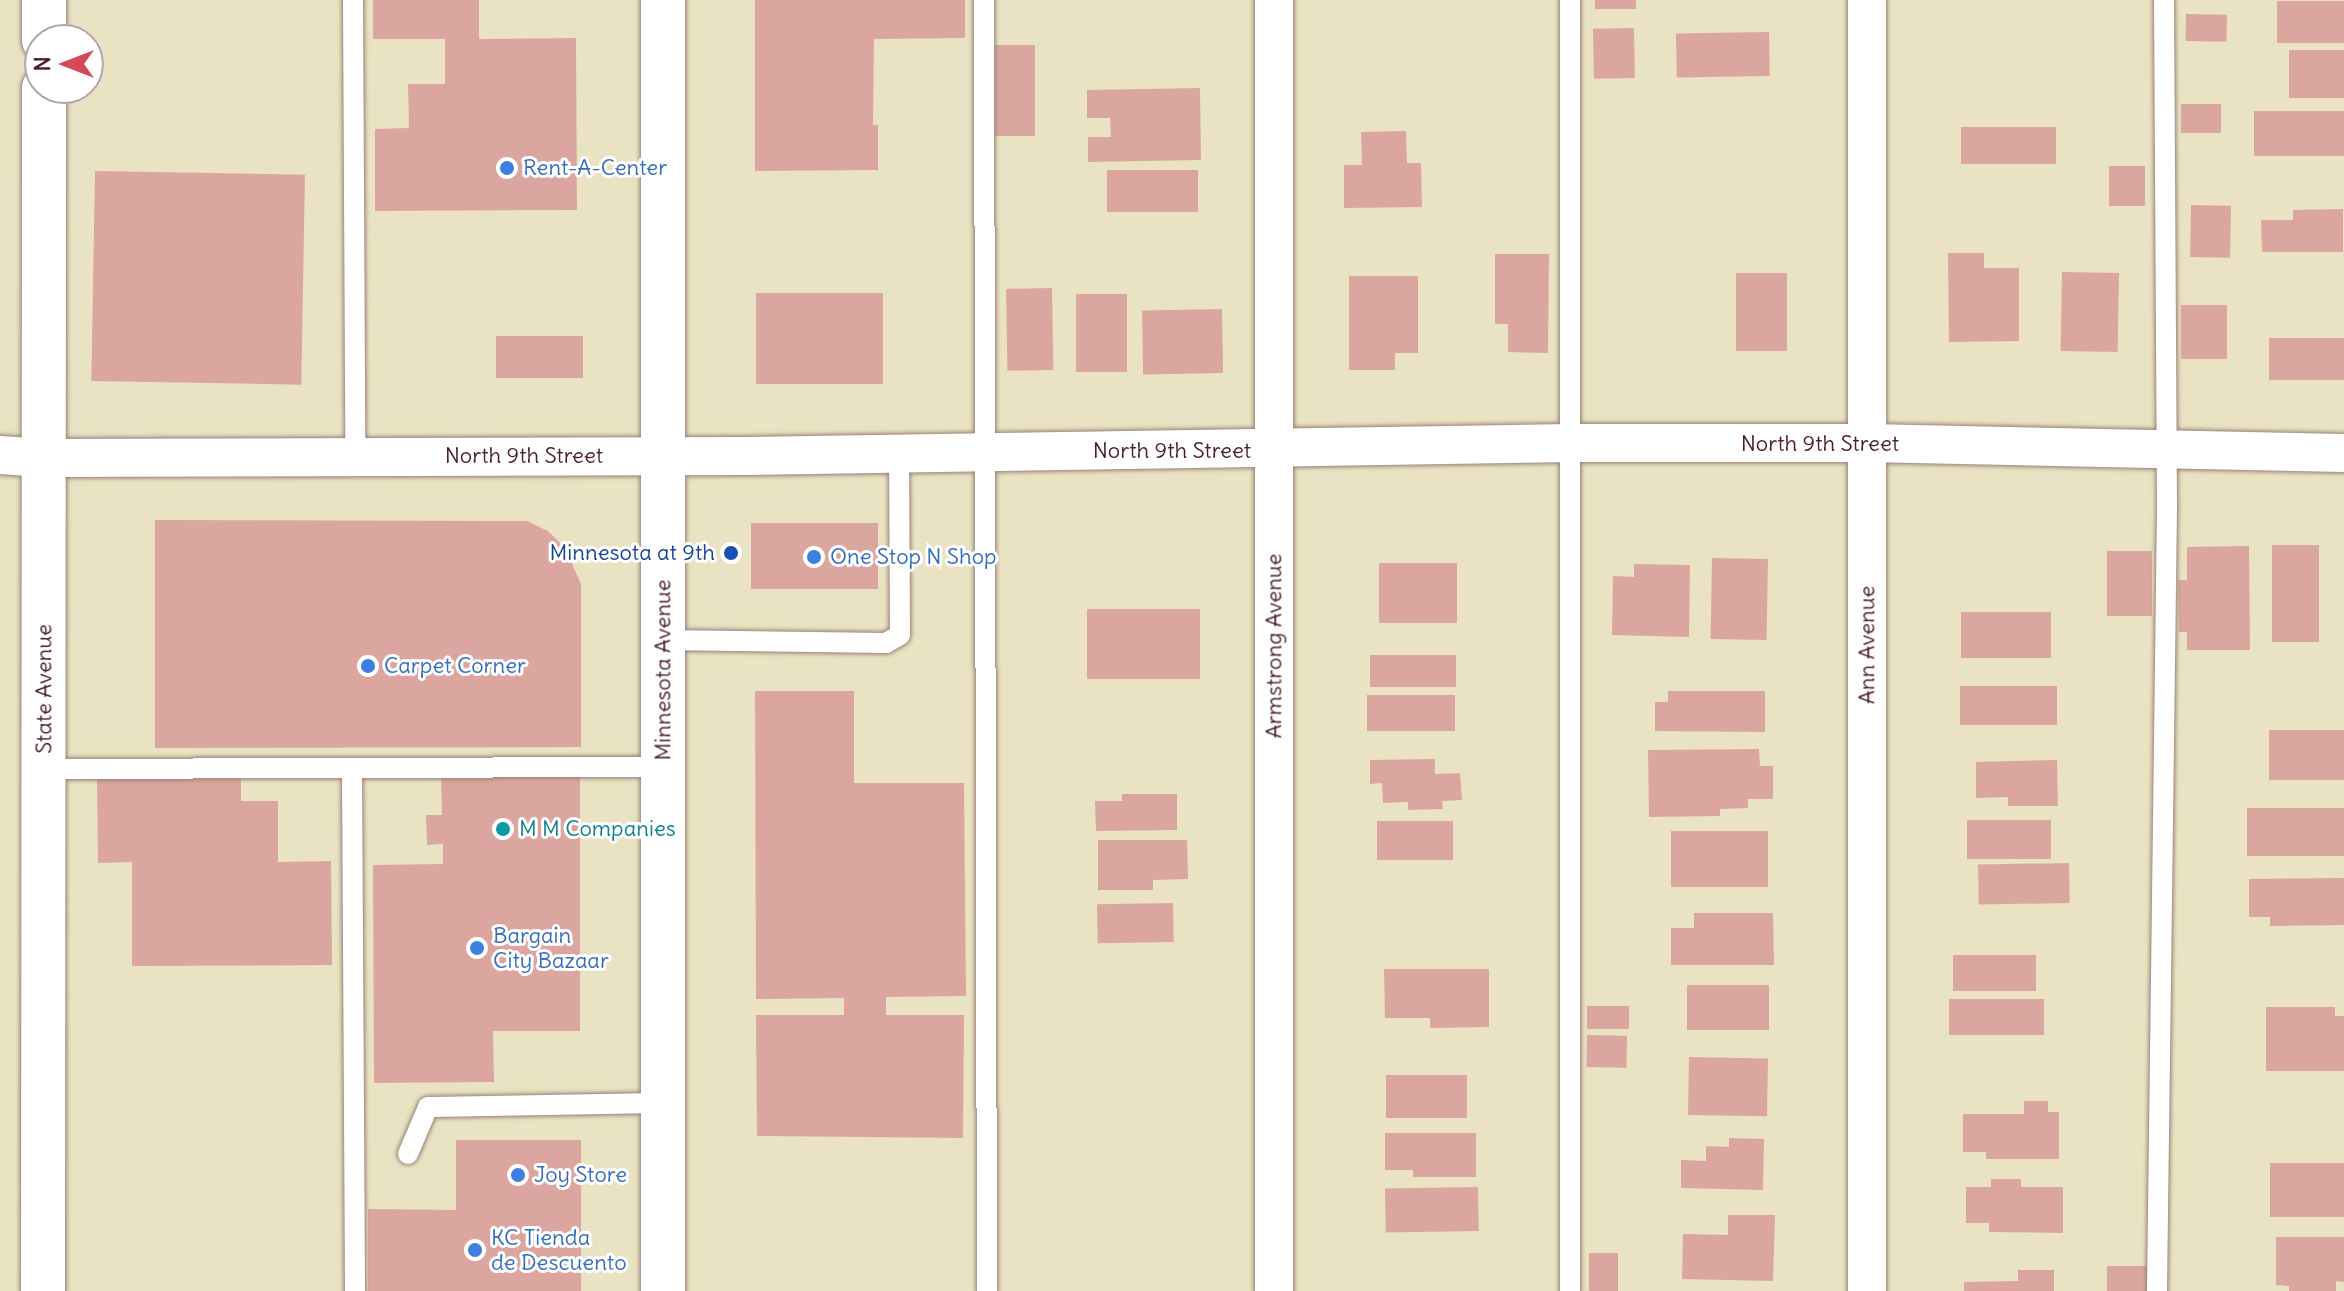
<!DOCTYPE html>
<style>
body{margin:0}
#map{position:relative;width:2344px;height:1291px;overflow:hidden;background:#e9e3c3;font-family:Delius,sans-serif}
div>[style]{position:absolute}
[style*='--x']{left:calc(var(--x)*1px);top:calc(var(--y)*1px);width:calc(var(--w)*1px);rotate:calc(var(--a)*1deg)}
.building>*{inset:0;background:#dba6a0;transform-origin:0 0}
.roads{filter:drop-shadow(0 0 2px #9a8177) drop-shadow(0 0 2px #9a8177)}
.service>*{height:20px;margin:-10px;padding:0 10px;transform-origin:10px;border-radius:10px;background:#fff}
.minor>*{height:38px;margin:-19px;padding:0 19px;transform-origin:19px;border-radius:19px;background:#fff}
.secondary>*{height:44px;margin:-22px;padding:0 22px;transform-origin:22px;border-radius:22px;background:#fff}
.dots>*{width:22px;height:22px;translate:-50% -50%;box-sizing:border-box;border:4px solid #fff;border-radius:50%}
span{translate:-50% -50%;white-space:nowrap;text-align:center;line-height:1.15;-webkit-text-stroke:6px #fff;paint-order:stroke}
.shop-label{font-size:22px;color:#366cbe}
.left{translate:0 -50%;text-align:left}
.street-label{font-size:22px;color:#4a1f2b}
.transit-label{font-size:22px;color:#164399}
.right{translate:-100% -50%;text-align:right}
.culture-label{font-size:22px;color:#0d838f}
.north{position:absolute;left:24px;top:24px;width:80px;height:80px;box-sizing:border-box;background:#fff;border:2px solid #b7a5aa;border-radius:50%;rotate:270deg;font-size:22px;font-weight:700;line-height:32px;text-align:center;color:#4a1f2b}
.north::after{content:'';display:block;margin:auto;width:28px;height:36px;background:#d1495b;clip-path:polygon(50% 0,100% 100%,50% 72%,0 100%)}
</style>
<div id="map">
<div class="building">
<div style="clip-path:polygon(373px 0,479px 0,479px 39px,576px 38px,577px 210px,375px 211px,375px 129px,409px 128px,408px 84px,445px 84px,445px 39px,373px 39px)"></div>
<div style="clip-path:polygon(755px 0,965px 0,965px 38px,874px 39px,873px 125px,878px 125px,878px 170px,755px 171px)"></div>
<div style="left:1595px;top:0;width:41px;height:9px"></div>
<div style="left:2277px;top:1px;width:67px;height:42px"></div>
<div style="left:2186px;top:14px;width:41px;height:27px;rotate:1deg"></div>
<div style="left:1634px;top:28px;width:50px;height:41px;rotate:89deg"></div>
<div style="left:1769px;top:32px;width:44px;height:93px;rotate:89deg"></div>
<div style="left:995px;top:45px;width:40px;height:91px"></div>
<div style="left:2289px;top:50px;width:55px;height:48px"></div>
<div style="clip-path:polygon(1200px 88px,1201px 160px,1088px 162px,1088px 137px,1111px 137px,1110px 118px,1087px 118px,1087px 90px)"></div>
<div style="left:2181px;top:104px;width:40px;height:29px"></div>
<div style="left:2254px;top:111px;width:90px;height:45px"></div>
<div style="left:2056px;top:127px;width:37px;height:95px;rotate:90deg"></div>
<div style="clip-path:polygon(1406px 131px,1407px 163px,1421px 163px,1422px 207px,1344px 208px,1344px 165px,1362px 165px,1361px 132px)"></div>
<div style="left:2109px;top:166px;width:36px;height:40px"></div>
<div style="left:1107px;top:170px;width:91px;height:42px"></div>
<div style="left:95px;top:171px;width:210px;height:210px;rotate:1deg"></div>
<div style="left:2191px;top:205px;width:40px;height:52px;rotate:1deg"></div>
<div style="clip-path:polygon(2343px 209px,2343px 252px,2262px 252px,2261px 220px,2293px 220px,2293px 210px)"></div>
<div style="clip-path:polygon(1948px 253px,1984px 253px,1984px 268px,2019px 268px,2019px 341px,1949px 342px)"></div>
<div style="clip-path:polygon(1495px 254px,1549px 254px,1548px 353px,1508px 352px,1508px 324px,1495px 324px)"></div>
<div style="left:2062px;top:272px;width:57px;height:79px;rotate:1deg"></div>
<div style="left:1736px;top:273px;width:51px;height:78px"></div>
<div style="clip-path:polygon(1349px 276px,1418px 276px,1418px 353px,1395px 353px,1395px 370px,1349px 370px)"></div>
<div style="left:1052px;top:288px;width:82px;height:46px;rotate:89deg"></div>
<div style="left:756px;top:293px;width:127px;height:91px"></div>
<div style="left:1076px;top:294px;width:51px;height:78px"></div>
<div style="left:2181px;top:305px;width:46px;height:54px"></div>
<div style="left:1222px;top:309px;width:64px;height:80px;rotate:89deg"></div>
<div style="left:583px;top:336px;width:42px;height:87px;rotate:90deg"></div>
<div style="left:2269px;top:338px;width:75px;height:42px"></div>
<div style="clip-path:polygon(155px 520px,527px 521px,548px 531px,565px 548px,581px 584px,581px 747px,155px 748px)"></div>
<div style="left:878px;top:523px;width:66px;height:127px;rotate:90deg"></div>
<div style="left:2272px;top:545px;width:47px;height:97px"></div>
<div style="clip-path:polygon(2249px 546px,2250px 650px,2187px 650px,2187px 632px,2179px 632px,2178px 580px,2187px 580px,2187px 547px)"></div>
<div style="left:2107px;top:551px;width:45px;height:65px"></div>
<div style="left:1712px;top:558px;width:56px;height:81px;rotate:1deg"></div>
<div style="left:1379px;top:563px;width:78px;height:60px"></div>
<div style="clip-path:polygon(1634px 564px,1690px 565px,1689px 637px,1612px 635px,1613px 576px,1634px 577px)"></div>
<div style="left:1200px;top:609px;width:70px;height:113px;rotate:90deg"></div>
<div style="left:1961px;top:612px;width:90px;height:46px"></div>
<div style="left:1370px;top:655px;width:86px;height:32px"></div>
<div style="left:1960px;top:686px;width:97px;height:39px"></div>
<div style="clip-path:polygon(755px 691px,854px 691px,854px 783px,964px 783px,966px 996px,886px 997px,886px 1015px,964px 1015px,963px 1138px,757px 1136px,756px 1015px,844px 1015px,844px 998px,756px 999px)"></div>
<div style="clip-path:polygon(1668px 691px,1765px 691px,1765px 732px,1655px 731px,1655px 702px,1668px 702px)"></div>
<div style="left:1455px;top:695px;width:36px;height:88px;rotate:90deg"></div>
<div style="left:2269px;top:730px;width:75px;height:50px"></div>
<div style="clip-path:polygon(1759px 749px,1760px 766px,1773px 766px,1773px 799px,1748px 799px,1748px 808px,1720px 809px,1720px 816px,1649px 817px,1648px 750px)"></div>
<div style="clip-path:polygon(1435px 759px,1435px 774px,1460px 773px,1462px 800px,1442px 801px,1443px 809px,1408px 810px,1408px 802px,1383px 803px,1382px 783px,1370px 784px,1370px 760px)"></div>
<div style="clip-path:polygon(2057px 760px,2058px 806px,2008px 806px,2008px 797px,1976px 798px,1976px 762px)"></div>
<div style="clip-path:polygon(580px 774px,580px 1031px,493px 1031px,494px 1082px,374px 1083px,373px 865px,443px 864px,443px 844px,427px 845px,426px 815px,442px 815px,441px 776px)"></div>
<div style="clip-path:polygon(97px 778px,241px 778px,241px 801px,278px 801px,278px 862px,331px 861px,332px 965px,132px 966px,132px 862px,98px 863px)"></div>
<div style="clip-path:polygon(1122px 794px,1177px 794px,1177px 830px,1096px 831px,1095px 801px,1122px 801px)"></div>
<div style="left:2344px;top:808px;width:48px;height:97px;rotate:90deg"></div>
<div style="left:2051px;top:820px;width:39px;height:84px;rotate:90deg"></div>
<div style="left:1453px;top:821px;width:39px;height:76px;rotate:90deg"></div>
<div style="left:1768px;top:831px;width:56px;height:97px;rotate:90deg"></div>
<div style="clip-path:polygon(1098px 840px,1187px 840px,1188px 879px,1153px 880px,1153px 890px,1098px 890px)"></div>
<div style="left:2069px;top:863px;width:40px;height:91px;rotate:89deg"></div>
<div style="clip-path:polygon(2344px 878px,2344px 925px,2270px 926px,2270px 917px,2249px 917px,2249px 879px)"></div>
<div style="left:1173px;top:903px;width:39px;height:76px;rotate:89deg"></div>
<div style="clip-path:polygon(1694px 913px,1773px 913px,1774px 965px,1671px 965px,1671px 928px,1694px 928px)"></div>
<div style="left:2036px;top:955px;width:36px;height:83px;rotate:90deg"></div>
<div style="clip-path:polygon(1384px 969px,1489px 969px,1489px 1027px,1430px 1028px,1430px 1018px,1385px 1018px)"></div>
<div style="left:1687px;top:985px;width:82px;height:45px"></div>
<div style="left:1949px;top:999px;width:95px;height:36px"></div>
<div style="left:1587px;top:1006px;width:42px;height:23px"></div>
<div style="clip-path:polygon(2266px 1007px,2335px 1007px,2335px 1016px,2344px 1016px,2344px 1071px,2266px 1071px)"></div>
<div style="left:1587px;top:1035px;width:40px;height:32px;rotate:1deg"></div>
<div style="left:1689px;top:1057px;width:79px;height:58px;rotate:1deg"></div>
<div style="left:1467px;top:1075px;width:43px;height:81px;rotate:90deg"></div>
<div style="clip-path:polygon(2024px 1101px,2048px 1101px,2048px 1112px,2059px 1112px,2059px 1159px,1986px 1159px,1986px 1152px,1963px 1152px,1963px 1114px,2024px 1114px)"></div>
<div style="clip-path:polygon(1385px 1133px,1476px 1133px,1476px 1177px,1413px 1177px,1413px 1170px,1385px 1170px)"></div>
<div style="clip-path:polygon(1729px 1138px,1764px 1139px,1763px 1190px,1681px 1188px,1681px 1160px,1706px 1161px,1706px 1146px,1729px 1147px)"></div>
<div style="clip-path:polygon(456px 1140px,581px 1140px,581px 1291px,368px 1291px,368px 1209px,456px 1210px)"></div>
<div style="left:2344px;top:1163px;width:54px;height:74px;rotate:90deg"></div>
<div style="clip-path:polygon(1991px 1179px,2021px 1179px,2021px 1187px,2063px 1187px,2063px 1233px,1989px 1232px,1989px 1223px,1966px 1223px,1966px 1187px,1991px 1187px)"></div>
<div style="left:1478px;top:1187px;width:44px;height:93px;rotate:89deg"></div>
<div style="clip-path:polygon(1728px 1215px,1775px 1215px,1773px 1281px,1682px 1279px,1683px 1234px,1728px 1235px)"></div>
<div style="clip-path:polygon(2276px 1237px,2344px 1237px,2344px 1282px,2336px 1281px,2336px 1291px,2289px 1291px,2289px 1286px,2276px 1285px)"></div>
<div style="left:1589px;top:1253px;width:29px;height:38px"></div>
<div style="left:2107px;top:1266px;width:42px;height:25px"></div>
<div style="clip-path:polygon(2018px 1270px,2054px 1270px,2054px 1291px,1964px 1291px,1964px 1282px,2018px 1281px)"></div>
</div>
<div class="roads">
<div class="service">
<div style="--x:353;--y:0;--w:455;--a:89.7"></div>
<div style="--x:984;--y:0;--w:1291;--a:89.87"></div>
<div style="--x:663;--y:640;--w:223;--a:0.8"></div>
<div style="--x:886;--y:643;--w:16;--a:-30"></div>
<div style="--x:900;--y:635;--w:182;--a:-90.3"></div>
<div style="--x:352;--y:768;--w:523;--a:89.67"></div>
<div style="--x:44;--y:769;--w:619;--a:-0.19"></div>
<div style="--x:408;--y:1154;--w:51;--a:-66.9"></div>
<div style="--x:428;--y:1107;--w:235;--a:-1"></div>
<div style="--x:1570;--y:1291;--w:1291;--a:-90"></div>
<div style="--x:2157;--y:1291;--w:785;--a:-89.27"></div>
<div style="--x:2167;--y:506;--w:506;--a:-90.34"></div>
</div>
<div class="minor">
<div style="--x:1274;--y:0;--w:1291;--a:90"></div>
<div style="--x:1867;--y:0;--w:1291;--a:90"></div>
<div style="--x:0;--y:455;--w:44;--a:3.9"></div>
<div style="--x:44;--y:458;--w:703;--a:-0.16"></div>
<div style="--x:747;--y:456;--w:825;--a:-0.9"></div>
<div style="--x:1572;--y:443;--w:295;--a:0"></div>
<div style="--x:1867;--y:443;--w:477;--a:1.2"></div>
</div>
<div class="secondary">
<div style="--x:44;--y:0;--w:40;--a:90"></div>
<div style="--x:663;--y:0;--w:1291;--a:90"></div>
<div style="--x:43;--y:1291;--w:1203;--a:-89.95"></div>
</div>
</div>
<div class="dots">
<div style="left:507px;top:168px;background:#3f7fe0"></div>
<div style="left:731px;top:553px;background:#1a4fb4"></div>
<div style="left:814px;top:557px;background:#3f7fe0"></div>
<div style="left:368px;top:666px;background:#3f7fe0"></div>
<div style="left:503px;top:829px;background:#0f9aa8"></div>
<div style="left:477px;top:948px;background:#3f7fe0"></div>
<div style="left:518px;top:1175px;background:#3f7fe0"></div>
<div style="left:475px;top:1250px;background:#3f7fe0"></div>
</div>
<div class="shop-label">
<span class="left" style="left:523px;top:168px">Rent-A-Center</span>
<span class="left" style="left:830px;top:557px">One Stop N Shop</span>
<span class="left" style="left:384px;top:666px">Carpet Corner</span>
<span class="left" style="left:493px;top:948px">Bargain<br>City Bazaar</span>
<span class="left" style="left:534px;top:1175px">Joy Store</span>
<span class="left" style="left:491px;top:1250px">KC Tienda<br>de Descuento</span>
</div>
<div class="street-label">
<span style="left:1820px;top:444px">North 9th Street</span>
<span style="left:1172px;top:451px">North 9th Street</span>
<span style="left:524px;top:456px">North 9th Street</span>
<span style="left:1867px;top:645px;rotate:-90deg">Ann Avenue</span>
<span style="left:1274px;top:646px;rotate:-90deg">Armstrong Avenue</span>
<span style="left:663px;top:670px;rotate:-90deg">Minnesota Avenue</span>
<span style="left:44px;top:689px;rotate:-90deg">State Avenue</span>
</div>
<div class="transit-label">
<span class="right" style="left:715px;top:553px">Minnesota at 9th</span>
</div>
<div class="culture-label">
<span class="left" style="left:519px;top:829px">M M Companies</span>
</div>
<div class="north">N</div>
</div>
